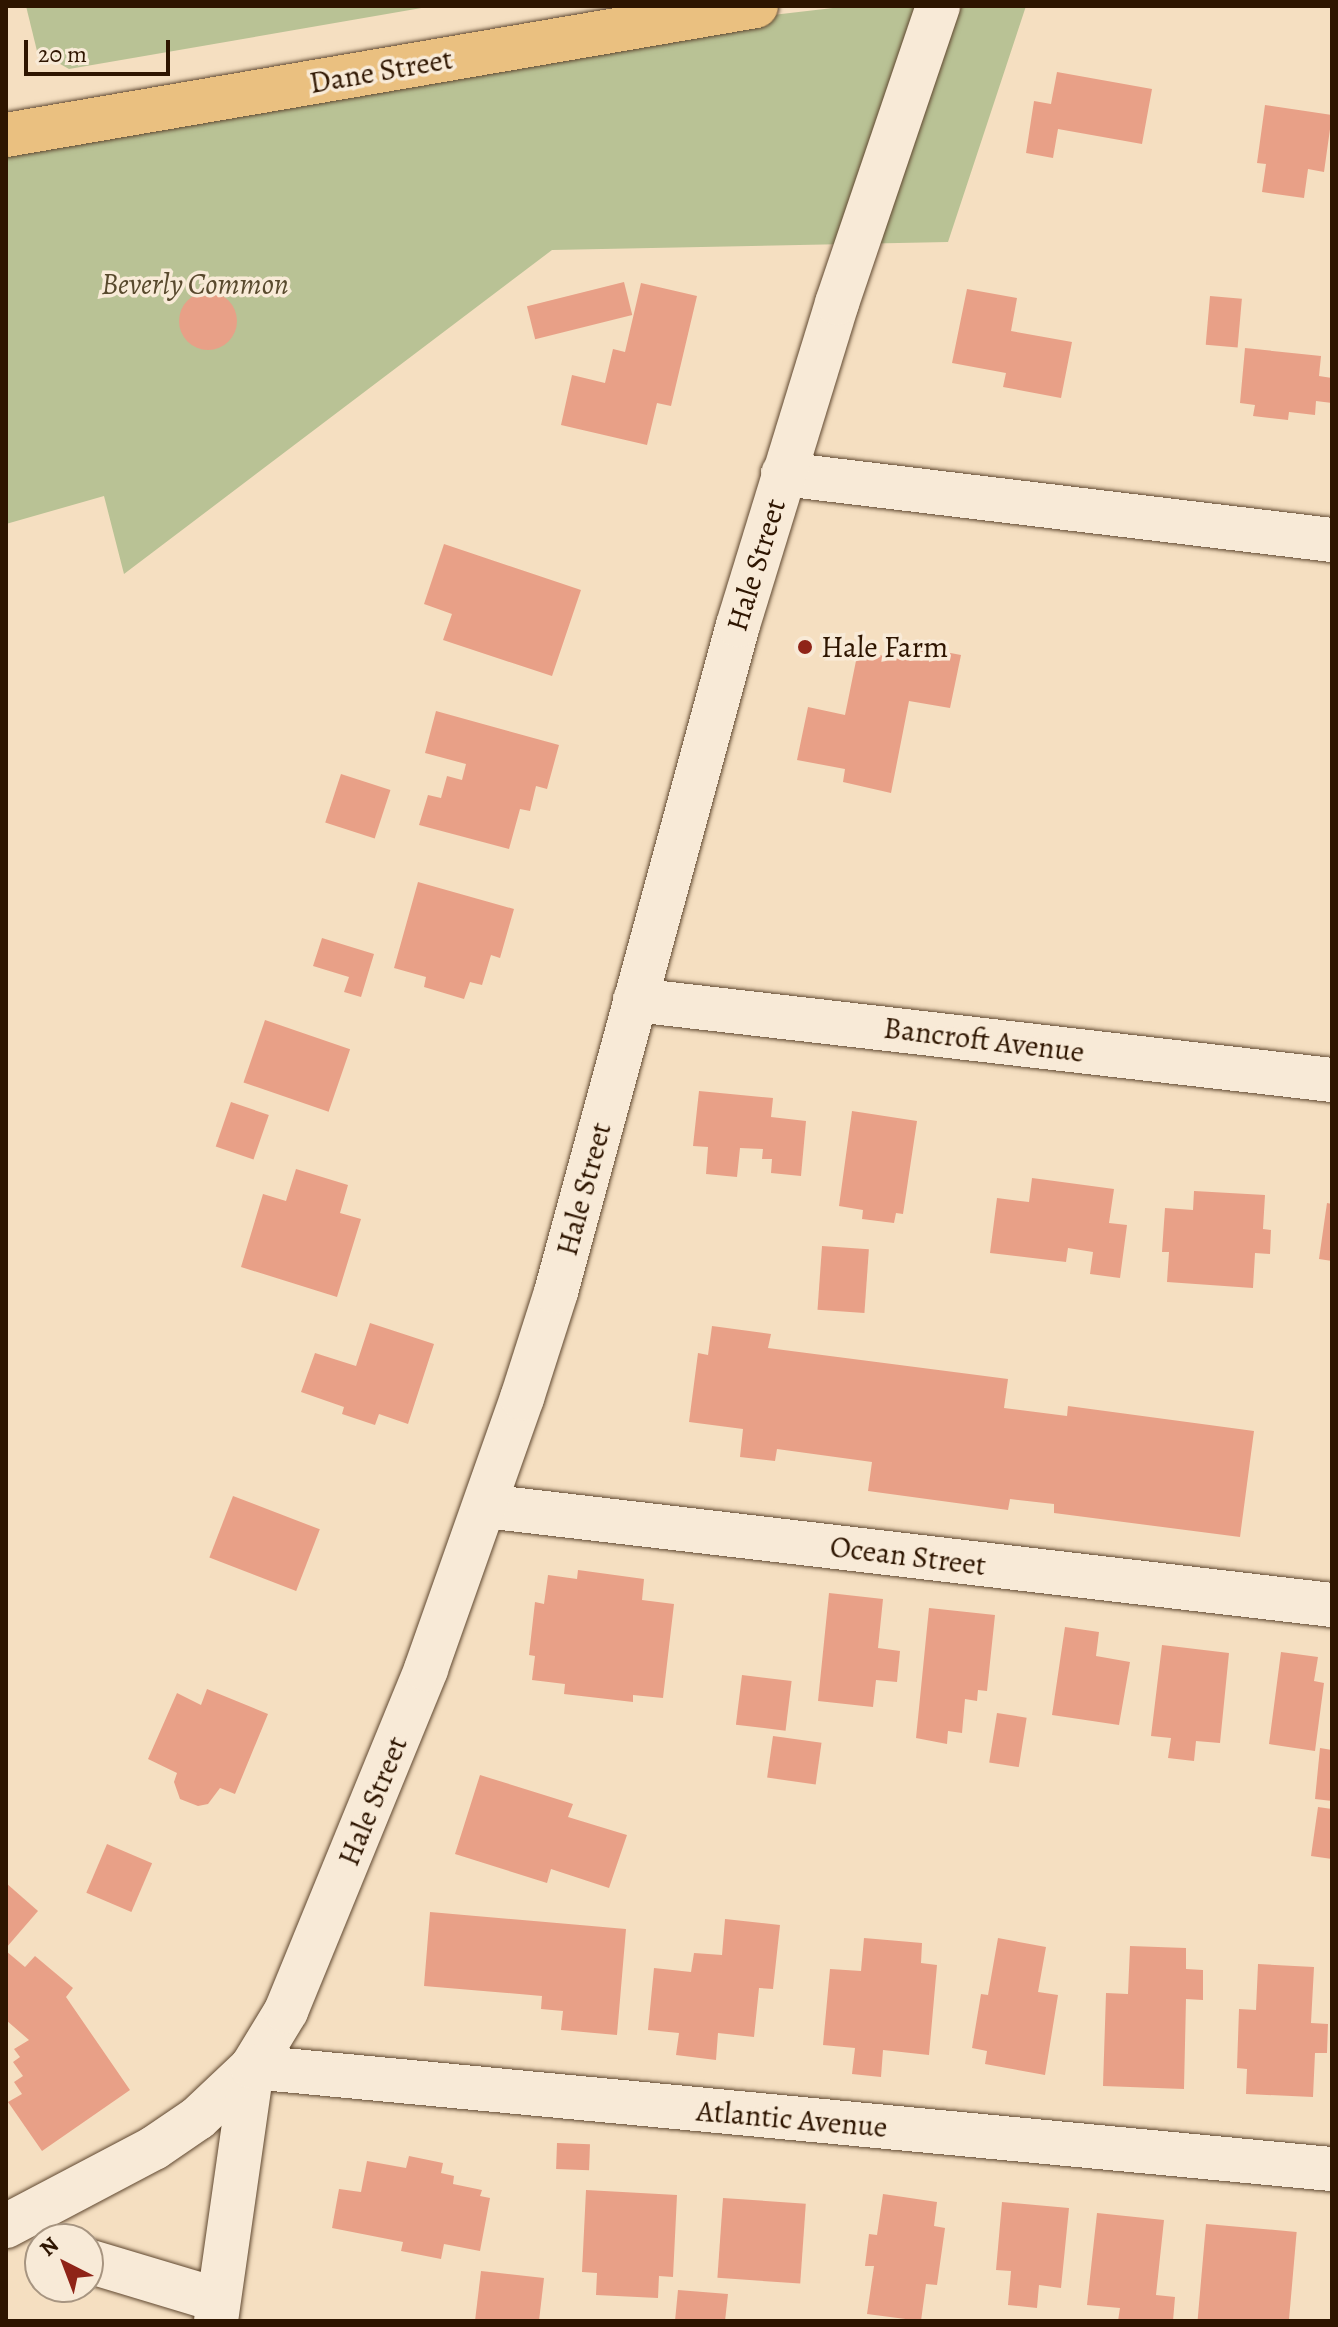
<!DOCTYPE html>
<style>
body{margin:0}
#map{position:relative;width:1338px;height:2327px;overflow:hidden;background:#f5dfc1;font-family:Alegreya,serif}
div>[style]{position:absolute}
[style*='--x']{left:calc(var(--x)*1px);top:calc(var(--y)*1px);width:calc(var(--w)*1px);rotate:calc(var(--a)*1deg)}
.green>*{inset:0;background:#b9c295}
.building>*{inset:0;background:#e8a087;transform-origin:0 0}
.round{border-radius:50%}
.roads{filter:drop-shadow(0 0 2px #604830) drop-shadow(0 0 2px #604830)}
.minor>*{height:44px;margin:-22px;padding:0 22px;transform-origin:22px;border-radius:22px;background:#f8ead7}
.major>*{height:44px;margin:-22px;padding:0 22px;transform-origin:22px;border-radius:22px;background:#eac080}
.dots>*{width:22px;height:22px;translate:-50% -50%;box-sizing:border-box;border:4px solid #f8ead7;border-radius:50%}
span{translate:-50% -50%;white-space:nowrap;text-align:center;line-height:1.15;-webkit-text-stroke:7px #f8ead7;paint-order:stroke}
.street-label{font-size:30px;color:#2e1500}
.park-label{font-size:30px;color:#58492d;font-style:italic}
.poi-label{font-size:30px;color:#2e1500}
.left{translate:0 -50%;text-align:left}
.frame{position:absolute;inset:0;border:8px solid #2e1500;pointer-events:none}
.north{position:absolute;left:24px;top:2223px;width:80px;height:80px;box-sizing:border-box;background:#f8ead7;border:2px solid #a79581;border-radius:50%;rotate:318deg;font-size:22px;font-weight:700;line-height:32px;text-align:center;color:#2e1500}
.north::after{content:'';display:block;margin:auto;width:28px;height:36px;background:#8f2418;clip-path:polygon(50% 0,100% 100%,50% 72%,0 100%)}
.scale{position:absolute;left:24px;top:40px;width:146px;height:36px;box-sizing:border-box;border:4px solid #2e1500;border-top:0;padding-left:10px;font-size:24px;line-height:28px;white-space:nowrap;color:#2e1500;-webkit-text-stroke:6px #f8ead7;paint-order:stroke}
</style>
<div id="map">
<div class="green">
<div style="clip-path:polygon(26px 6px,433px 6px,69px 69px,37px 51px)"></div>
<div style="clip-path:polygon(850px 6px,1026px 6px,948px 242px,552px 250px,124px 574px,104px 496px,6px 524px,6px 125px,321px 68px)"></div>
</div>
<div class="building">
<div style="clip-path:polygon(1057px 72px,1152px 89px,1142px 144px,1058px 129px,1053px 158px,1026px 153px,1034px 101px,1051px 104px)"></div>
<div style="clip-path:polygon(1265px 105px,1332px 115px,1324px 172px,1308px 169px,1304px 198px,1262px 192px,1266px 164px,1257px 163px)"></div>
<div style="left:624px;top:282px;width:34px;height:100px;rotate:76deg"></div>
<div style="clip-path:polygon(641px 283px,697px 296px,671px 406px,657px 403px,647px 445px,561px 425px,572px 375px,605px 383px,613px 349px,625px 352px)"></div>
<div style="clip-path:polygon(967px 289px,1017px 298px,1011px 331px,1072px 342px,1061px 398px,1003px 387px,1006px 373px,952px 363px)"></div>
<div class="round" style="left:179px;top:292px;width:58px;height:58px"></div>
<div style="left:1210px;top:296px;width:32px;height:49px;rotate:5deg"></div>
<div style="clip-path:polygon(1245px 348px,1321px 356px,1319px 376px,1332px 378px,1332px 403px,1316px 401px,1315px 415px,1289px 412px,1288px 420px,1253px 416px,1255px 405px,1240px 403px)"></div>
<div style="clip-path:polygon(444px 544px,581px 590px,552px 676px,443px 640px,452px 614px,424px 604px)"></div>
<div style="clip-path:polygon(903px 644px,961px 655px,950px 708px,909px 701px,891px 793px,843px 782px,845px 769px,797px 760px,808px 707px,845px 715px,858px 651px,900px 659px)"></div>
<div style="clip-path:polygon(436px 711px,559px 745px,547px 789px,536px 786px,530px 811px,520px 809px,509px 849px,419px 825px,428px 795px,441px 798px,447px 776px,462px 780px,466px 764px,425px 753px)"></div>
<div style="left:341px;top:774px;width:52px;height:51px;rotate:18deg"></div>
<div style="clip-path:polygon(418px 882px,514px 909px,500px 958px,491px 955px,482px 985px,470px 982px,464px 999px,424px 987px,426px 977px,394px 968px)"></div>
<div style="clip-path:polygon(322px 938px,374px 954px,361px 997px,344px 992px,349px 977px,313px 966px)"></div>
<div style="left:265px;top:1020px;width:90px;height:66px;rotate:19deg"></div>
<div style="clip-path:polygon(699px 1091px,773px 1098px,771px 1117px,806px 1121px,801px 1176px,771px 1173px,772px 1159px,762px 1159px,763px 1149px,740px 1148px,737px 1177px,706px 1174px,708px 1147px,693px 1146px)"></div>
<div style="left:231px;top:1102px;width:40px;height:47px;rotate:19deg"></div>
<div style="clip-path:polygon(852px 1111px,917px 1121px,903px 1214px,896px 1213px,894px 1223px,862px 1219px,863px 1210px,839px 1206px)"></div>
<div style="clip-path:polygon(296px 1169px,348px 1185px,340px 1213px,361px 1219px,337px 1297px,241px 1267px,263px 1194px,286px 1201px)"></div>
<div style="clip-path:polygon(1032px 1178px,1114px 1189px,1109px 1223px,1127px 1225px,1120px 1278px,1090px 1274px,1093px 1252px,1068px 1248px,1066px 1262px,990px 1253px,997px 1198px,1029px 1202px)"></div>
<div style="clip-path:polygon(1194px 1191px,1265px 1195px,1263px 1229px,1271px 1230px,1270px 1254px,1255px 1253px,1253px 1288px,1167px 1282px,1169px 1252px,1162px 1252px,1165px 1208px,1193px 1210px)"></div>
<div style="clip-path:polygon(1327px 1203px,1332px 1204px,1332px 1261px,1319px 1259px)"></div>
<div style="left:822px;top:1246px;width:47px;height:64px;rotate:4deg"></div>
<div style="clip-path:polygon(370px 1323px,434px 1344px,408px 1424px,379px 1414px,375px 1425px,342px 1414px,344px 1407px,301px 1392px,315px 1353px,356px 1366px)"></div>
<div style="clip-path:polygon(712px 1326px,771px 1334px,768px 1348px,1008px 1379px,1004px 1408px,1067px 1416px,1068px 1406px,1254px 1431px,1240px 1537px,1054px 1513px,1054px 1504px,1010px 1499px,1008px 1510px,868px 1491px,872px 1462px,777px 1449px,775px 1461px,740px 1457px,743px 1429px,689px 1422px,698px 1353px,708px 1355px)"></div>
<div style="left:233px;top:1496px;width:93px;height:66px;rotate:21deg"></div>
<div style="clip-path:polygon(578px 1570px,644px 1579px,642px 1600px,674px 1604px,663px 1698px,633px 1695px,633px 1702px,564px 1694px,565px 1684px,532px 1680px,535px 1656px,529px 1655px,535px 1602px,544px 1604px,548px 1575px,577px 1579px)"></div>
<div style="clip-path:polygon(829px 1593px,883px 1599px,878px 1648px,900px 1651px,897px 1682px,876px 1680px,873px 1707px,818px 1701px)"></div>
<div style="clip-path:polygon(929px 1608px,995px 1615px,987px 1691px,978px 1690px,977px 1701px,965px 1699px,962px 1733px,948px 1731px,947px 1744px,916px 1738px)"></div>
<div style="clip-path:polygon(1065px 1627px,1099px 1632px,1096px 1656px,1130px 1662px,1119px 1725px,1052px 1715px)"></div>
<div style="clip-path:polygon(1162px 1645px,1229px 1653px,1220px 1743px,1196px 1741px,1194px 1761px,1168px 1758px,1171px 1738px,1151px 1736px)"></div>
<div style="clip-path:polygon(1281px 1652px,1318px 1657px,1314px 1681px,1324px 1683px,1315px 1751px,1269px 1744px)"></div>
<div style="left:742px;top:1675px;width:50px;height:50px;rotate:7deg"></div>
<div style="clip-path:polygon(207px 1689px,268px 1714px,235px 1794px,220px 1788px,208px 1804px,198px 1806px,180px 1799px,174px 1782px,177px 1773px,148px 1759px,177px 1693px,201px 1705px)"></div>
<div style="left:997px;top:1713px;width:30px;height:50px;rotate:9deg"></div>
<div style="left:773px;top:1736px;width:49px;height:42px;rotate:8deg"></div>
<div style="clip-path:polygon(1320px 1748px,1332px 1750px,1332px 1801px,1315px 1799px)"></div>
<div style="clip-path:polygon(480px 1775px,573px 1804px,568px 1817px,627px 1835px,609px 1888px,551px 1869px,547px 1883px,455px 1854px)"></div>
<div style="clip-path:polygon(1318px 1807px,1332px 1809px,1332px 1859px,1311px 1856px)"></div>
<div style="left:107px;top:1844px;width:49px;height:53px;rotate:23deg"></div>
<div style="clip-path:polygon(6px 1883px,38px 1911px,6px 1948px)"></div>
<div style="clip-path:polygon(430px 1912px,626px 1929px,617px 2035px,561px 2030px,563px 2011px,541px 2009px,542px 1996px,424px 1986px)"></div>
<div style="clip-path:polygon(725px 1919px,780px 1925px,773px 1989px,759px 1988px,754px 2037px,718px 2033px,716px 2060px,676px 2055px,679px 2033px,648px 2030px,654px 1968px,691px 1972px,694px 1953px,722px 1955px)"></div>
<div style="clip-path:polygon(864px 1938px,922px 1943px,921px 1963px,937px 1965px,929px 2055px,883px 2050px,881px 2077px,852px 2074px,855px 2048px,823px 2045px,830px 1969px,861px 1971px)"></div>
<div style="clip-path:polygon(998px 1938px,1046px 1947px,1038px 1992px,1058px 1995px,1045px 2075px,985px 2064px,987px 2051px,972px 2048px,981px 1994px,988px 1995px)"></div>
<div style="clip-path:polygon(1130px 1946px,1186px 1948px,1186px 1969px,1203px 1970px,1203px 2000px,1186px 1999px,1184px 2089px,1103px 2086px,1106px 1993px,1128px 1994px)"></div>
<div style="clip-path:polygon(6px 1951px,25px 1967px,35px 1956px,73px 1988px,66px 1997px,130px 2090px,42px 2151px,8px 2102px,22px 2094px,14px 2082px,23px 2076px,13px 2062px,20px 2057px,14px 2049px,29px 2040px,6px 2020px)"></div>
<div style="clip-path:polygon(1258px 1964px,1314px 1967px,1311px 2023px,1328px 2024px,1327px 2053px,1315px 2053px,1313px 2097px,1246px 2094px,1247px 2069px,1237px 2068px,1239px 2009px,1256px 2010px)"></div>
<div style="left:557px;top:2143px;width:33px;height:26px;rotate:2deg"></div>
<div style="clip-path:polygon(409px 2156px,443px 2163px,441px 2173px,454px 2176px,453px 2184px,482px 2190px,480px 2196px,490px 2198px,480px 2251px,444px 2244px,441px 2259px,401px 2251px,403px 2242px,332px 2228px,339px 2189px,361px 2192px,367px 2161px,406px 2168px)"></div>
<div style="clip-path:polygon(586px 2190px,677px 2195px,673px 2277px,659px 2276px,658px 2298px,596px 2295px,597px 2273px,582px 2272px)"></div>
<div style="clip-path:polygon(883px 2194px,937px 2202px,934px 2226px,945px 2228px,937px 2285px,926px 2284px,921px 2321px,867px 2314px,874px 2266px,865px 2266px,869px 2234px,877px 2235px)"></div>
<div style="left:723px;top:2198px;width:83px;height:80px;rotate:4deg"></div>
<div style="clip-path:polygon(1002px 2202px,1069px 2208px,1061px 2288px,1039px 2285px,1037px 2308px,1008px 2305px,1011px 2271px,996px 2270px)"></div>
<div style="clip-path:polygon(1097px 2213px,1164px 2220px,1156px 2295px,1175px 2297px,1173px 2321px,1118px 2321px,1120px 2308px,1087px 2305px)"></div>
<div style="left:1206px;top:2224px;width:91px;height:97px;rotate:5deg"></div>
<div style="clip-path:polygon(481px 2271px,544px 2278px,539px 2321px,475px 2321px)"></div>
<div style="clip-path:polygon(678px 2290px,728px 2294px,725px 2321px,675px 2321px)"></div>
</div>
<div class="roads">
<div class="minor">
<div style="--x:783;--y:474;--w:553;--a:6.86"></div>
<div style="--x:635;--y:1000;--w:702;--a:6.55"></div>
<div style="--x:485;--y:1506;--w:853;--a:6.67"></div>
<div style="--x:6;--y:2226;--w:167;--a:-27.8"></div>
<div style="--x:154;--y:2148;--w:53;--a:-34.3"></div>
<div style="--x:198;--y:2118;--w:74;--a:-43.4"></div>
<div style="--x:252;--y:2067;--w:66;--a:-58.7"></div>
<div style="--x:286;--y:2011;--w:370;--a:-67.7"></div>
<div style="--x:426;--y:1669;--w:288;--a:-70.5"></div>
<div style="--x:522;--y:1398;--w:111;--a:-72.2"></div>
<div style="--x:556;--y:1292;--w:691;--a:-74.74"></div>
<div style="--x:738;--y:625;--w:337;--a:-72.9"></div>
<div style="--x:837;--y:303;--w:314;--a:-71.2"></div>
<div style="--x:88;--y:2261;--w:136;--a:16.7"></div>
<div style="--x:216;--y:2321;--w:257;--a:-81.9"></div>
<div style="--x:252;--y:2067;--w:1085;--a:5.4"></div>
</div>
<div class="major">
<div style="--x:6;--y:135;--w:761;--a:-9.76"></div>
</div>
</div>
<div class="dots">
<div style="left:805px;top:647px;background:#8f2418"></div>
</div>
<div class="street-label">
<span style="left:381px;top:71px;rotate:-10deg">Dane Street</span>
<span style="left:756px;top:565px;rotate:-73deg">Hale Street</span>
<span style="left:984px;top:1040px;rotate:7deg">Bancroft Avenue</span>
<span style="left:584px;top:1189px;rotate:-75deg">Hale Street</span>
<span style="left:908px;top:1556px;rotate:7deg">Ocean Street</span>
<span style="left:373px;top:1801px;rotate:-68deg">Hale Street</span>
<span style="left:792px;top:2119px;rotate:5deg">Atlantic Avenue</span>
</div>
<div class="park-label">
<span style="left:195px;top:284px">Beverly Common</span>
</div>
<div class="poi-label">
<span class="left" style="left:821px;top:647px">Hale Farm</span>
</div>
<div class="frame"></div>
<div class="north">N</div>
<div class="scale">20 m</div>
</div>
